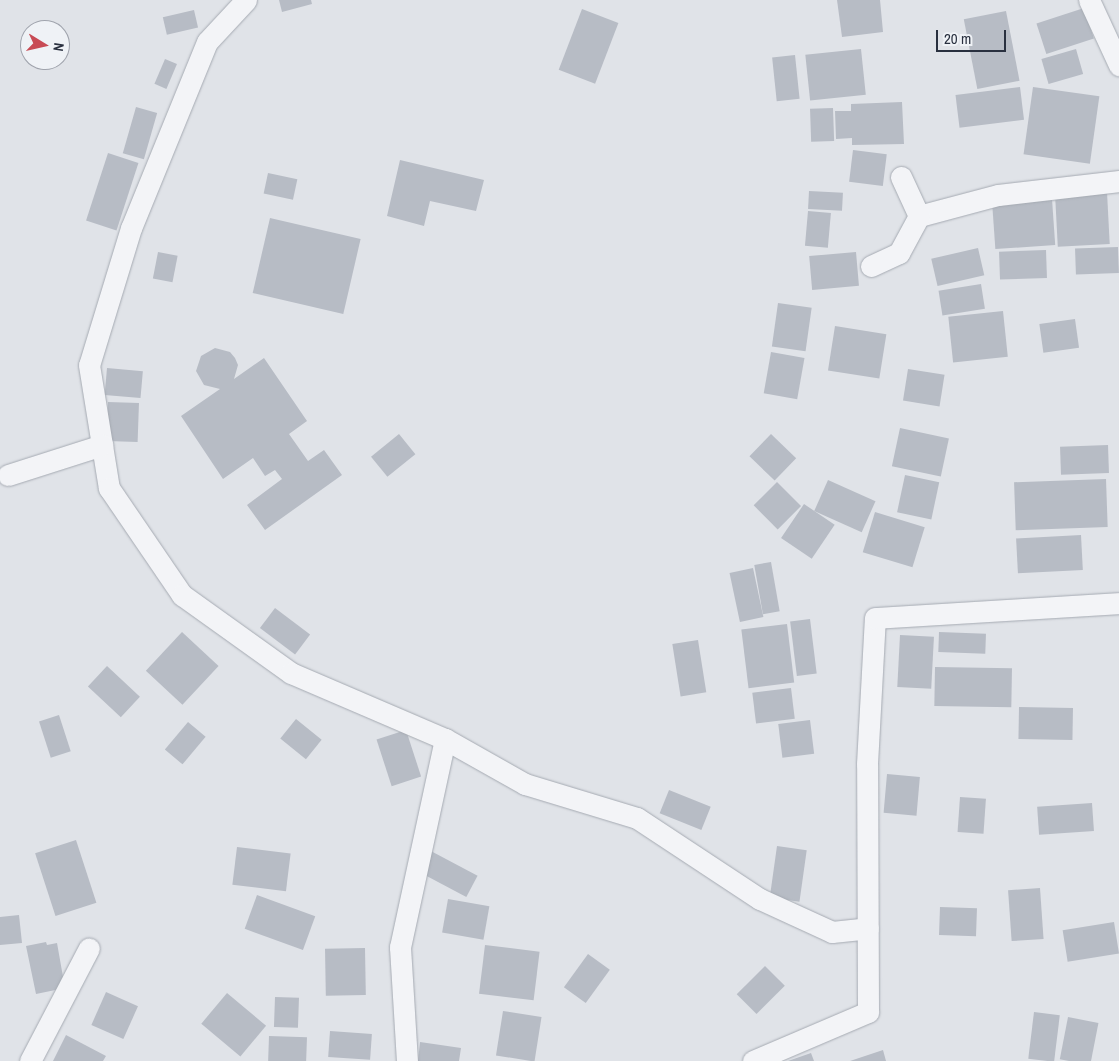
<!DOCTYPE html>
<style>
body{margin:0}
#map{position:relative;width:1119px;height:1061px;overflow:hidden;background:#e0e3e8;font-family:"Archivo Narrow",sans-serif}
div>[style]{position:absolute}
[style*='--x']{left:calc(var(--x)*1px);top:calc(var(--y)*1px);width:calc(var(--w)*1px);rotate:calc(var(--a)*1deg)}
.building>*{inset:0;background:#b7bcc5;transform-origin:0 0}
.roads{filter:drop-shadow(0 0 1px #a5aab2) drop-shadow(0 0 1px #a5aab2)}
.minor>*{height:21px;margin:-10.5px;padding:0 10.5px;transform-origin:10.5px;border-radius:10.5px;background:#f3f4f7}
span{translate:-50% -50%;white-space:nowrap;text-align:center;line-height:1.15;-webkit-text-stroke:4.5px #eff2f6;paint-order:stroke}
.north{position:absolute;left:20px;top:20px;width:50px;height:50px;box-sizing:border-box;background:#eff2f6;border:1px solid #a0a4ad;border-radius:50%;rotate:99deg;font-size:14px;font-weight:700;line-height:20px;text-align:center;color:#29303f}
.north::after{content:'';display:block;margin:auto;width:18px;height:22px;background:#c84b55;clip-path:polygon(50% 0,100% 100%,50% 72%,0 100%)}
.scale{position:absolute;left:936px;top:30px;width:70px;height:22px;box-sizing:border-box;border:2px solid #29303f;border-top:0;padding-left:6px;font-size:15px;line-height:18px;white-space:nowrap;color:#29303f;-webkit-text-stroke:4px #eff2f6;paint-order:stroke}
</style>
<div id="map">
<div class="building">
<div style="clip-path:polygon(279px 0,311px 0,312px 4px,282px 12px)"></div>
<div style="clip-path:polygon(837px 0,880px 0,883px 32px,842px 37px)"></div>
<div style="left:1084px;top:8px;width:32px;height:50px;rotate:72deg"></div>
<div style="left:582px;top:9px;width:39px;height:65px;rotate:21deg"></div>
<div style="left:194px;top:10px;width:18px;height:32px;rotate:77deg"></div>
<div style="left:1006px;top:11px;width:71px;height:43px;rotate:79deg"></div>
<div style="left:861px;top:49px;width:46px;height:56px;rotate:84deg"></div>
<div style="left:1076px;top:49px;width:26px;height:36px;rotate:74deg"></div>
<div style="left:795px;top:55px;width:44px;height:23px;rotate:84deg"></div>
<div style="left:165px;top:59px;width:13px;height:27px;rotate:23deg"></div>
<div style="left:1020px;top:87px;width:33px;height:65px;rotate:83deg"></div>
<div style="left:1033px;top:87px;width:67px;height:68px;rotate:8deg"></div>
<div style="clip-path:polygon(902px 102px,904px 144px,852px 145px,852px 138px,836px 139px,835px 111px,851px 111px,851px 104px)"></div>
<div style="left:136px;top:107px;width:22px;height:48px;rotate:16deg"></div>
<div style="left:833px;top:108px;width:33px;height:23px;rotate:88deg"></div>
<div style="left:853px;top:150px;width:34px;height:32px;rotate:7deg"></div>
<div style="left:108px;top:153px;width:32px;height:71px;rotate:18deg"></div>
<div style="clip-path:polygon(400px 160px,484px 180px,476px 211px,430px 201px,424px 226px,387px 216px)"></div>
<div style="left:268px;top:173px;width:30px;height:21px;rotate:12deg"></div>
<div style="left:809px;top:191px;width:34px;height:18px;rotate:3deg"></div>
<div style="left:1107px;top:192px;width:52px;height:52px;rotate:87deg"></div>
<div style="left:1052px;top:199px;width:46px;height:60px;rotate:86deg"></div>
<div style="left:808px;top:211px;width:23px;height:35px;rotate:5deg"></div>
<div style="left:270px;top:218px;width:93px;height:77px;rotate:13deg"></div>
<div style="left:1118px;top:247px;width:26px;height:43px;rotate:88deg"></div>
<div style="left:978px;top:248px;width:28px;height:48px;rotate:77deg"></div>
<div style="left:1046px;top:250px;width:28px;height:47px;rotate:88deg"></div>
<div style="left:158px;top:252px;width:20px;height:27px;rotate:11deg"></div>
<div style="left:856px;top:252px;width:34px;height:47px;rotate:85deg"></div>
<div style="left:981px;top:284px;width:25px;height:43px;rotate:81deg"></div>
<div style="left:778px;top:303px;width:34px;height:44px;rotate:8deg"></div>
<div style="left:1003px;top:311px;width:46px;height:55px;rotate:84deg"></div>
<div style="left:1075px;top:319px;width:29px;height:36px;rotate:82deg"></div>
<div style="left:835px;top:326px;width:52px;height:45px;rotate:9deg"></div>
<div style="clip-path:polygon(215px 348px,230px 352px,235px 358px,238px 365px,234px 379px,264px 358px,307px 421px,289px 434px,308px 461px,324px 450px,342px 475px,265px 530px,247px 505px,282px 479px,275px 470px,265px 476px,253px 458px,223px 479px,181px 416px,220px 389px,204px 385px,196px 371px,201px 356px)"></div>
<div style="left:771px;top:352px;width:34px;height:42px;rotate:10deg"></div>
<div style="left:107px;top:368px;width:36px;height:27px;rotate:5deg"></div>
<div style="left:908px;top:369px;width:37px;height:32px;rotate:9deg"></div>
<div style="left:108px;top:402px;width:31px;height:39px;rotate:2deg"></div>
<div style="left:900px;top:428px;width:50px;height:39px;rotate:12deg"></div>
<div style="left:399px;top:434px;width:26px;height:36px;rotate:51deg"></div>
<div style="left:771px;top:434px;width:35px;height:31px;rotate:44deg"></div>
<div style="left:1108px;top:445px;width:28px;height:48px;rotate:88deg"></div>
<div style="left:905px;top:475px;width:35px;height:38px;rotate:12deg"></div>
<div style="left:1106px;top:479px;width:48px;height:92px;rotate:88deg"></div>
<div style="left:828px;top:480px;width:52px;height:34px;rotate:24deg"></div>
<div style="left:777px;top:482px;width:34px;height:33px;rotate:45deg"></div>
<div style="left:804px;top:504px;width:37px;height:41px;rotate:34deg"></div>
<div style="left:875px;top:512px;width:52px;height:42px;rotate:17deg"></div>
<div style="left:1081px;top:535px;width:35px;height:65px;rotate:87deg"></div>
<div style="left:771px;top:562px;width:50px;height:17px;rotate:80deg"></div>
<div style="left:753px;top:568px;width:50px;height:24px;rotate:78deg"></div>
<div style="left:275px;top:608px;width:44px;height:25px;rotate:37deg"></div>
<div style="left:810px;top:619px;width:55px;height:20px;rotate:83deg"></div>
<div style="left:787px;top:624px;width:59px;height:46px;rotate:83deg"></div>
<div style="left:182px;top:632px;width:50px;height:53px;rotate:43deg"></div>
<div style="left:939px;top:632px;width:47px;height:20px;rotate:2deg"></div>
<div style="left:900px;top:635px;width:34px;height:52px;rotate:3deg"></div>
<div style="left:698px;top:640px;width:53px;height:26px;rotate:81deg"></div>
<div style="left:107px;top:666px;width:45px;height:28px;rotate:43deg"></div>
<div style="left:935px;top:667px;width:77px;height:39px;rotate:1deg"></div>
<div style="left:791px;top:688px;width:31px;height:39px;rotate:83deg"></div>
<div style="left:1019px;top:707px;width:54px;height:32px;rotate:1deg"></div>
<div style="left:59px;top:715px;width:38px;height:21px;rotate:72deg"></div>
<div style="left:296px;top:719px;width:33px;height:25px;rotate:39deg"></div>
<div style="left:810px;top:720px;width:34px;height:32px;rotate:83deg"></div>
<div style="left:188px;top:722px;width:23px;height:36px;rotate:40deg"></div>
<div style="left:406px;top:730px;width:49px;height:31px;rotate:72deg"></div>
<div style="left:887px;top:774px;width:33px;height:39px;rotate:5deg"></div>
<div style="left:669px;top:790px;width:45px;height:25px;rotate:22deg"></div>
<div style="left:960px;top:797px;width:26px;height:35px;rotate:4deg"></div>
<div style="left:1092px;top:803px;width:28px;height:55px;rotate:86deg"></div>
<div style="left:76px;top:840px;width:66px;height:43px;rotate:72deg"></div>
<div style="left:777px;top:846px;width:30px;height:52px;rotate:8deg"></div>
<div style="left:237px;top:847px;width:54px;height:38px;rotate:7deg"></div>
<div style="left:429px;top:850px;width:55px;height:24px;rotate:28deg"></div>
<div style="left:1040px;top:888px;width:51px;height:32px;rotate:86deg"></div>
<div style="left:257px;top:895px;width:62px;height:36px;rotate:20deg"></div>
<div style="left:448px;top:899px;width:42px;height:34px;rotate:10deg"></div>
<div style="left:940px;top:907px;width:37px;height:28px;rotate:2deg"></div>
<div style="clip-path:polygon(19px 915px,22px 943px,0 945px,0 917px)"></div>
<div style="left:1114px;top:922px;width:32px;height:52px;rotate:81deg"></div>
<div style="clip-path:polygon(46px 942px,47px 945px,57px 943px,65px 988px,36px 994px,26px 946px)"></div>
<div style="left:485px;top:945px;width:55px;height:49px;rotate:7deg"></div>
<div style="left:365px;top:948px;width:47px;height:40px;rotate:89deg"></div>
<div style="left:588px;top:954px;width:27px;height:41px;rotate:36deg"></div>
<div style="left:765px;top:966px;width:28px;height:40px;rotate:45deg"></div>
<div style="left:106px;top:992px;width:35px;height:36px;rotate:24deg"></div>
<div style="left:227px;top:993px;width:51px;height:40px;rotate:40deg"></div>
<div style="left:275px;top:997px;width:24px;height:30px;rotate:2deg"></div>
<div style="left:503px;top:1011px;width:39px;height:45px;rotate:9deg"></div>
<div style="left:1034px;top:1012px;width:26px;height:47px;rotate:7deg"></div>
<div style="left:1068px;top:1017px;width:31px;height:43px;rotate:11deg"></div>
<div style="left:330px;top:1031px;width:42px;height:26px;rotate:4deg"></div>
<div style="clip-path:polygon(66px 1035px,106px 1056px,103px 1061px,53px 1061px)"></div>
<div style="left:269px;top:1036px;width:38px;height:25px;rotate:2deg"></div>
<div style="clip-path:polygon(420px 1042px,461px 1048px,459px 1061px,418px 1061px)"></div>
<div style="clip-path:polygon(883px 1050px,886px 1061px,850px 1061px)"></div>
<div style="clip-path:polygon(811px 1053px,814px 1061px,788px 1061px)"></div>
</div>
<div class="roads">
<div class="minor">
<div style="--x:246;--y:0;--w:57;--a:132.9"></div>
<div style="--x:207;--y:42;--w:201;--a:112.2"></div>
<div style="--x:131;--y:228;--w:143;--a:107"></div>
<div style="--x:89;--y:365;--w:125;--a:80.8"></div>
<div style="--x:109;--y:488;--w:130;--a:55.7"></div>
<div style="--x:182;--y:595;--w:134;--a:35.6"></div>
<div style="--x:291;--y:673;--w:168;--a:23.2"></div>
<div style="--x:445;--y:739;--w:213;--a:102.2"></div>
<div style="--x:400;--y:947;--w:114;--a:86.5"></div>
<div style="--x:1089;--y:0;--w:72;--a:65.2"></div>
<div style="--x:919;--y:216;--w:82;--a:-14.9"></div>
<div style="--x:998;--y:195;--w:122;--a:-6.6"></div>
<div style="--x:871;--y:266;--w:31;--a:-25"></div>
<div style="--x:899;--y:253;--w:42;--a:-61.6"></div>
<div style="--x:919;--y:216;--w:43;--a:-114.8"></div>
<div style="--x:8;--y:475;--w:99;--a:-17.7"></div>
<div style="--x:445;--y:739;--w:92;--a:29.4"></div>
<div style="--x:525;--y:784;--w:117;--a:16.9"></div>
<div style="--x:637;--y:818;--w:147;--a:33.4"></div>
<div style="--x:760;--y:899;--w:79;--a:24.6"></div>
<div style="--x:832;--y:932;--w:36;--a:-6"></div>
<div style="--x:30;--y:1061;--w:127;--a:-62.4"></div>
<div style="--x:753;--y:1061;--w:125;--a:-23.1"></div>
<div style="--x:868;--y:1012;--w:248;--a:-90.2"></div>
<div style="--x:867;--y:764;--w:146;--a:-86.9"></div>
<div style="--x:875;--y:618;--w:244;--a:-3.5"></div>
</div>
</div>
<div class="north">N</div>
<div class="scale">20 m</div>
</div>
